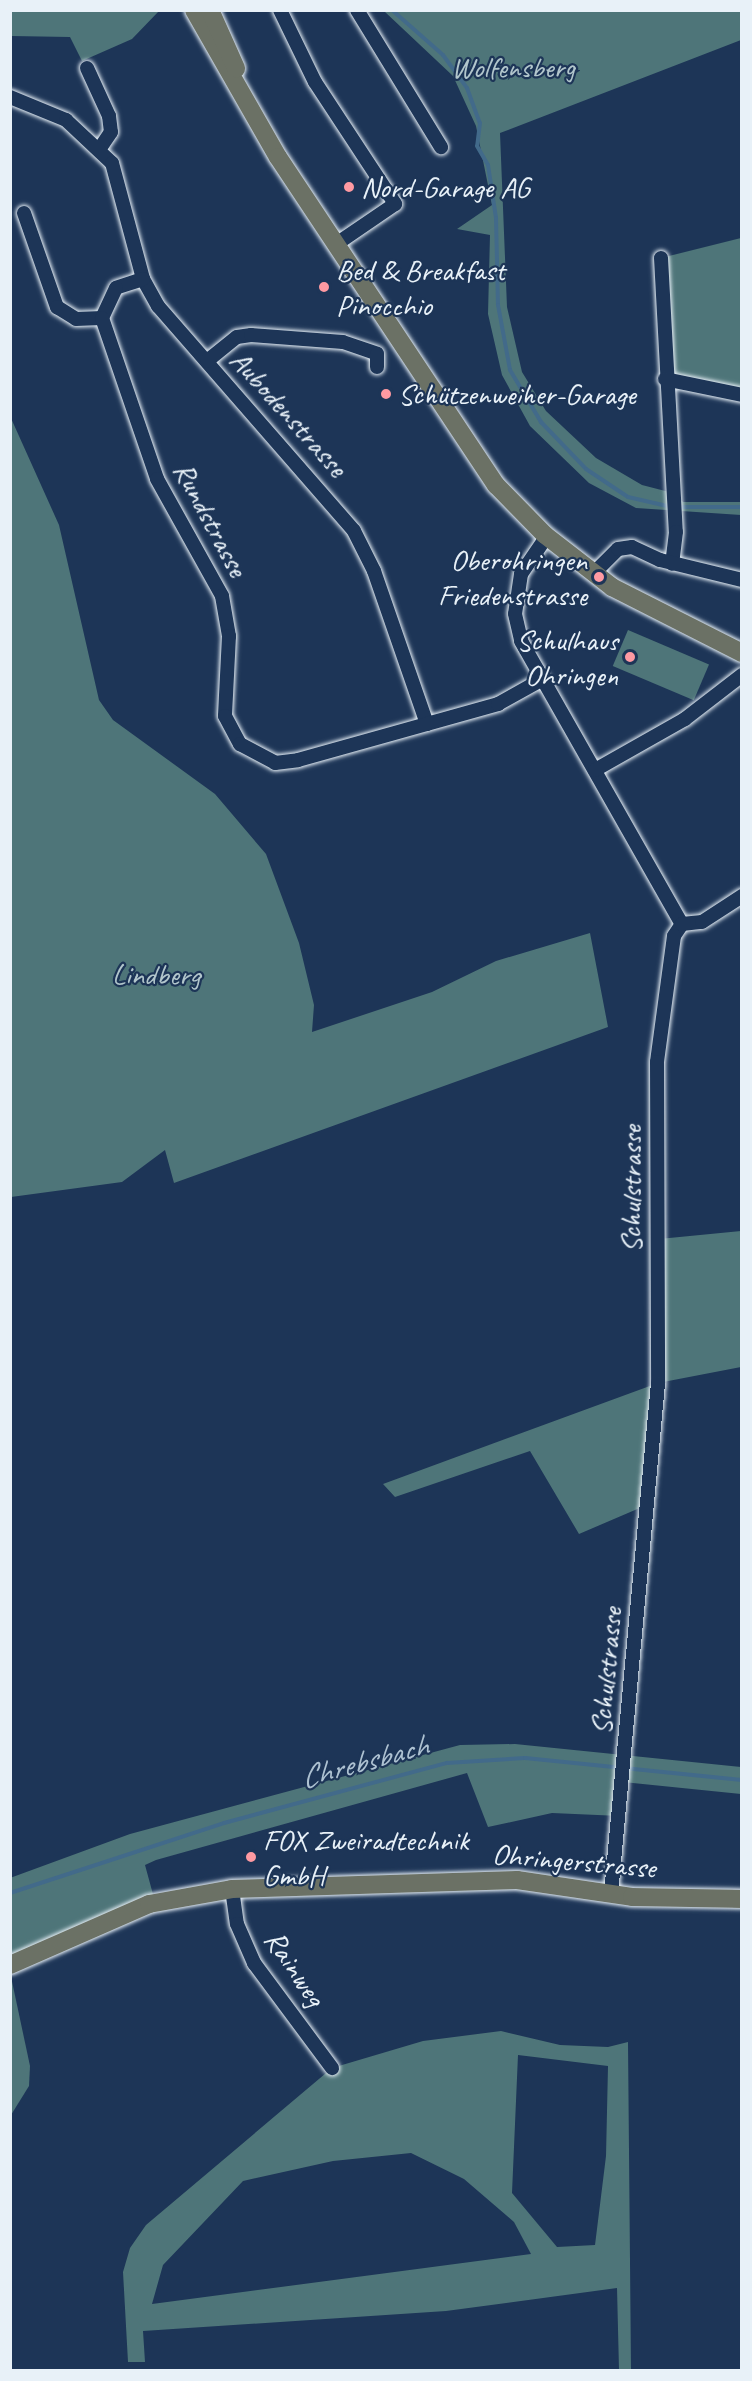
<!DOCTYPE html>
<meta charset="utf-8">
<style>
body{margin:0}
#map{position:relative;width:752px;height:2381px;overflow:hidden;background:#1d3557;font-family:Caveat,sans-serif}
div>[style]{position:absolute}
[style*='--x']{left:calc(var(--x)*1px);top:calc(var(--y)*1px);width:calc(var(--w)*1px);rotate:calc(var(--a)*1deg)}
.green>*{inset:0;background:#4e7579;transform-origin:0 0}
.stream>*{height:4px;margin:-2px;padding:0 2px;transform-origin:2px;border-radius:2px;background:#426a8a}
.roads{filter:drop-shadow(0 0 2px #e8f1f8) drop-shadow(0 0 2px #e8f1f8)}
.minor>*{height:14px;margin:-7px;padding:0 7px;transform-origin:7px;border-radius:7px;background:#1d3557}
.major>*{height:18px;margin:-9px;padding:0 9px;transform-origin:9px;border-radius:9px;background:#6b7165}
.dots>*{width:16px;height:16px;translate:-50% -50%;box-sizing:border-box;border:3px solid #1d3557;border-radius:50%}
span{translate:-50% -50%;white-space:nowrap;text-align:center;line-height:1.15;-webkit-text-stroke:4.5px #1d3557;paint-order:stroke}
.park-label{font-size:30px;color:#b2c6cc}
.poi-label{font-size:30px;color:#e8f1f8}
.left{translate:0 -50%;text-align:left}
.right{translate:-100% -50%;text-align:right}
.street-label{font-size:30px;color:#e8f1f8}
.water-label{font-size:32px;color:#aec2d2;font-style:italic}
.frame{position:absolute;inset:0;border:12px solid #e8f1f8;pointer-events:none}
</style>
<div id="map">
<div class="green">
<div style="clip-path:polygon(10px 11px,11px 10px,159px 11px,132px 39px,82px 61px,70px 37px,11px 36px)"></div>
<div style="clip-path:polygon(384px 11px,741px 11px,741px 40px,500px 133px,507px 307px,522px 372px,546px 411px,596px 458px,642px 485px,673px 493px,683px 502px,741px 502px,741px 515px,636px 508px,589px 483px,530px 426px,502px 375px,488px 314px,490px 235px,457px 229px,492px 205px,476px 126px,453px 76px)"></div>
<div style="clip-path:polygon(741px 238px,741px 395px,665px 379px,661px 258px)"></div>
<div style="clip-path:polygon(10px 416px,59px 525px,99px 700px,113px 720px,215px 794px,266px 854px,299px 943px,314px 1005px,312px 1032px,432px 992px,496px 961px,590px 933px,608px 1027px,174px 1183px,165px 1150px,122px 1182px,11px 1197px)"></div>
<div style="left:628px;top:630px;width:88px;height:39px;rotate:23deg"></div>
<div style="clip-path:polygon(741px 1231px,741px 1367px,658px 1383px,649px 1504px,579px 1534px,530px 1451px,395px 1497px,383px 1484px,658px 1383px,659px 1239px)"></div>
<div style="clip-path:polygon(515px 1744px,741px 1767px,741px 1794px,623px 1782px,620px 1816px,552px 1813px,488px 1827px,467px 1773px,156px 1860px,145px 1865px,154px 1898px,11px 1955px,10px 1878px,130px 1834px,460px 1745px)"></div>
<div style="clip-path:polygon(10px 1972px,30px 2066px,29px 2086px,11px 2115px)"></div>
<div style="clip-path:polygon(evenodd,501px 2031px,560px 2045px,608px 2047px,628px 2042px,631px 2370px,619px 2370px,617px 2288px,446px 2311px,143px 2331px,145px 2362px,128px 2362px,123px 2272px,130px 2248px,146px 2225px,332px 2068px,423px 2041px,501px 2031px,518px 2055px,608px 2066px,606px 2156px,595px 2245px,557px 2247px,512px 2193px,518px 2055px,501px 2031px,411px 2153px,464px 2179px,514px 2222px,531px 2254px,152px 2304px,163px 2265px,243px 2181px,333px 2161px,411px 2153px)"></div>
</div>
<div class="stream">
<div style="--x:392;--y:10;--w:68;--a:41.4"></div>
<div style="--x:443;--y:55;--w:41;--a:54"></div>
<div style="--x:467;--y:88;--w:37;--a:70"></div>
<div style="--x:480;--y:123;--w:23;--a:97"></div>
<div style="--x:477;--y:146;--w:22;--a:60"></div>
<div style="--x:488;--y:165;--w:54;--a:81.4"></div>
<div style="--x:496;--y:218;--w:87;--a:88.7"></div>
<div style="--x:498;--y:305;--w:66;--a:79.5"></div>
<div style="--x:510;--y:370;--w:61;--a:59.2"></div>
<div style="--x:541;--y:422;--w:65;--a:46.2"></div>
<div style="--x:586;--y:469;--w:50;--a:33.7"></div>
<div style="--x:628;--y:497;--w:39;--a:13"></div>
<div style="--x:680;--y:507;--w:62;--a:0"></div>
<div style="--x:10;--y:1893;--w:225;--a:-18.1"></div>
<div style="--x:224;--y:1823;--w:231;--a:-15.1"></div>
<div style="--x:447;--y:1763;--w:78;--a:-3.7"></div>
<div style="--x:525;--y:1758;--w:218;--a:5.8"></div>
</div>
<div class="roads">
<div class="minor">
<div style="--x:280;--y:10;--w:80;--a:64.1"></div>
<div style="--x:315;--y:82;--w:146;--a:56.7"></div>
<div style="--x:395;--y:204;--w:73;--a:145.7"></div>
<div style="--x:357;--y:10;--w:161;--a:58.5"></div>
<div style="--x:87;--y:68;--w:53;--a:65.4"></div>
<div style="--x:109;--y:116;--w:16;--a:83"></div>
<div style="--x:111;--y:132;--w:18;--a:124"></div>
<div style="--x:10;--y:97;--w:61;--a:22.3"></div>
<div style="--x:66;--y:120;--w:63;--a:43.1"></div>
<div style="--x:112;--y:163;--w:120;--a:75"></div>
<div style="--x:143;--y:279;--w:31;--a:61"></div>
<div style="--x:158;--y:306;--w:298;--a:48.9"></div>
<div style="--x:354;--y:531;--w:45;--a:63.4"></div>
<div style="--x:374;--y:571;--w:162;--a:70.9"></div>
<div style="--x:24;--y:213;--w:100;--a:70.7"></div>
<div style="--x:57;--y:307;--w:22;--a:32"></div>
<div style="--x:76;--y:319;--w:26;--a:-2"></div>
<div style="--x:661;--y:258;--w:274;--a:86.9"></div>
<div style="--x:676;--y:532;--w:32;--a:97"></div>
<div style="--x:143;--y:279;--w:28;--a:162"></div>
<div style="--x:116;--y:288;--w:33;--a:115"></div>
<div style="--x:102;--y:318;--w:170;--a:71.1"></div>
<div style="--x:157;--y:479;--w:134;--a:60.9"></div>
<div style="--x:222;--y:596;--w:41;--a:80.1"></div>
<div style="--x:229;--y:636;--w:80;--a:92.9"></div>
<div style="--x:225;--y:716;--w:32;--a:62"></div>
<div style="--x:240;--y:744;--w:40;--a:28"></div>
<div style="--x:275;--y:763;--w:23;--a:-7"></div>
<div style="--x:298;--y:760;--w:208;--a:-15.6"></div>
<div style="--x:498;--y:704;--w:49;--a:-29.2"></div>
<div style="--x:207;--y:361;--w:38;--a:-39"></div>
<div style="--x:237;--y:337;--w:14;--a:-8"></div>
<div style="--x:251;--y:335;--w:92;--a:4.4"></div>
<div style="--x:343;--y:342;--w:36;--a:19"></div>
<div style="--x:377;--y:354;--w:13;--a:90"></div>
<div style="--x:665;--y:379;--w:79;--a:11.7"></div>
<div style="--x:547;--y:536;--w:46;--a:124.4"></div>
<div style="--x:521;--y:574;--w:40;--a:98.5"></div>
<div style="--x:515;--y:614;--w:28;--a:77"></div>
<div style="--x:521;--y:641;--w:326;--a:60.4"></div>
<div style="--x:682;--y:924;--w:14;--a:124"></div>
<div style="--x:674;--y:936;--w:127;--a:97.7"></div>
<div style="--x:657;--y:1062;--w:321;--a:89.8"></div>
<div style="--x:658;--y:1383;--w:513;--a:95.26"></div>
<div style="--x:594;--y:573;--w:34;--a:-45"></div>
<div style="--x:618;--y:549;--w:14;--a:-8"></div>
<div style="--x:632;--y:547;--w:31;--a:25"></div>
<div style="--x:660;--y:560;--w:84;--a:13.7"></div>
<div style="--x:595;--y:770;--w:103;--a:-29.5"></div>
<div style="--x:685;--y:719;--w:72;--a:-37.7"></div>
<div style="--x:682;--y:924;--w:20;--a:-6"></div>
<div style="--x:702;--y:922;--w:48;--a:-33"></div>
<div style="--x:232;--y:1889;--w:35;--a:82"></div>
<div style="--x:237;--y:1924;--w:43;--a:66.4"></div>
<div style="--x:254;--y:1963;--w:131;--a:53.4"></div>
</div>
<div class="major">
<div style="--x:194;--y:10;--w:169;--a:60.3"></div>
<div style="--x:278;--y:157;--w:394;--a:56.4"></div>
<div style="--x:496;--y:485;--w:70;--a:45.6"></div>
<div style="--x:545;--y:535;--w:85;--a:37.8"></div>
<div style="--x:612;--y:587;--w:146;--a:26.9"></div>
<div style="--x:210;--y:10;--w:64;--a:65.9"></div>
<div style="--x:10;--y:1965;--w:152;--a:-23.7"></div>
<div style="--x:149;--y:1904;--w:84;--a:-10.2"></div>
<div style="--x:232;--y:1889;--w:285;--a:-1.8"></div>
<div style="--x:517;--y:1880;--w:116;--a:8.4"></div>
<div style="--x:632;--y:1897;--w:110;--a:1"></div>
</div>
</div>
<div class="dots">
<div style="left:349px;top:187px;background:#ff9aa2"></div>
<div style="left:324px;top:287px;background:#ff9aa2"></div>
<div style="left:386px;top:394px;background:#ff9aa2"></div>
<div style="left:599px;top:577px;background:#ff9aa2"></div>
<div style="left:630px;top:657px;background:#ff9aa2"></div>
<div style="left:251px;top:1857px;background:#ff9aa2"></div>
</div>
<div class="park-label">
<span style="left:513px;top:67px">Wolfensberg</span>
<span style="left:156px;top:974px">Lindberg</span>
</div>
<div class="poi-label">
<span class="left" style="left:361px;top:187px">Nord-Garage AG</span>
<span class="left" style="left:336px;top:287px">Bed &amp; Breakfast<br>Pinocchio</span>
<span class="left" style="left:398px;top:394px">Schützenweiher-Garage</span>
<span class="right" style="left:587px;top:577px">Oberohringen<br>Friedenstrasse</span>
<span class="right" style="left:618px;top:657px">Schulhaus<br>Ohringen</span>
<span class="left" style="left:263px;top:1857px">FOX Zweiradtechnik<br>GmbH</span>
</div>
<div class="street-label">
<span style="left:289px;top:413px;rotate:48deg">Aubodenstrasse</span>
<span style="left:211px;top:519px;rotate:62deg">Rundstrasse</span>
<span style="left:631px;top:1189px;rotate:-90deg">Schulstrasse</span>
<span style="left:606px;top:1671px;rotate:-85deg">Schulstrasse</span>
<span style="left:574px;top:1861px;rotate:5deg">Ohringerstrasse</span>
<span style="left:295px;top:1968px;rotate:56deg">Rainweg</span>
</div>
<div class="water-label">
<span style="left:364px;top:1762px;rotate:-15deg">Chrebsbach</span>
</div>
<div class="frame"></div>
</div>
